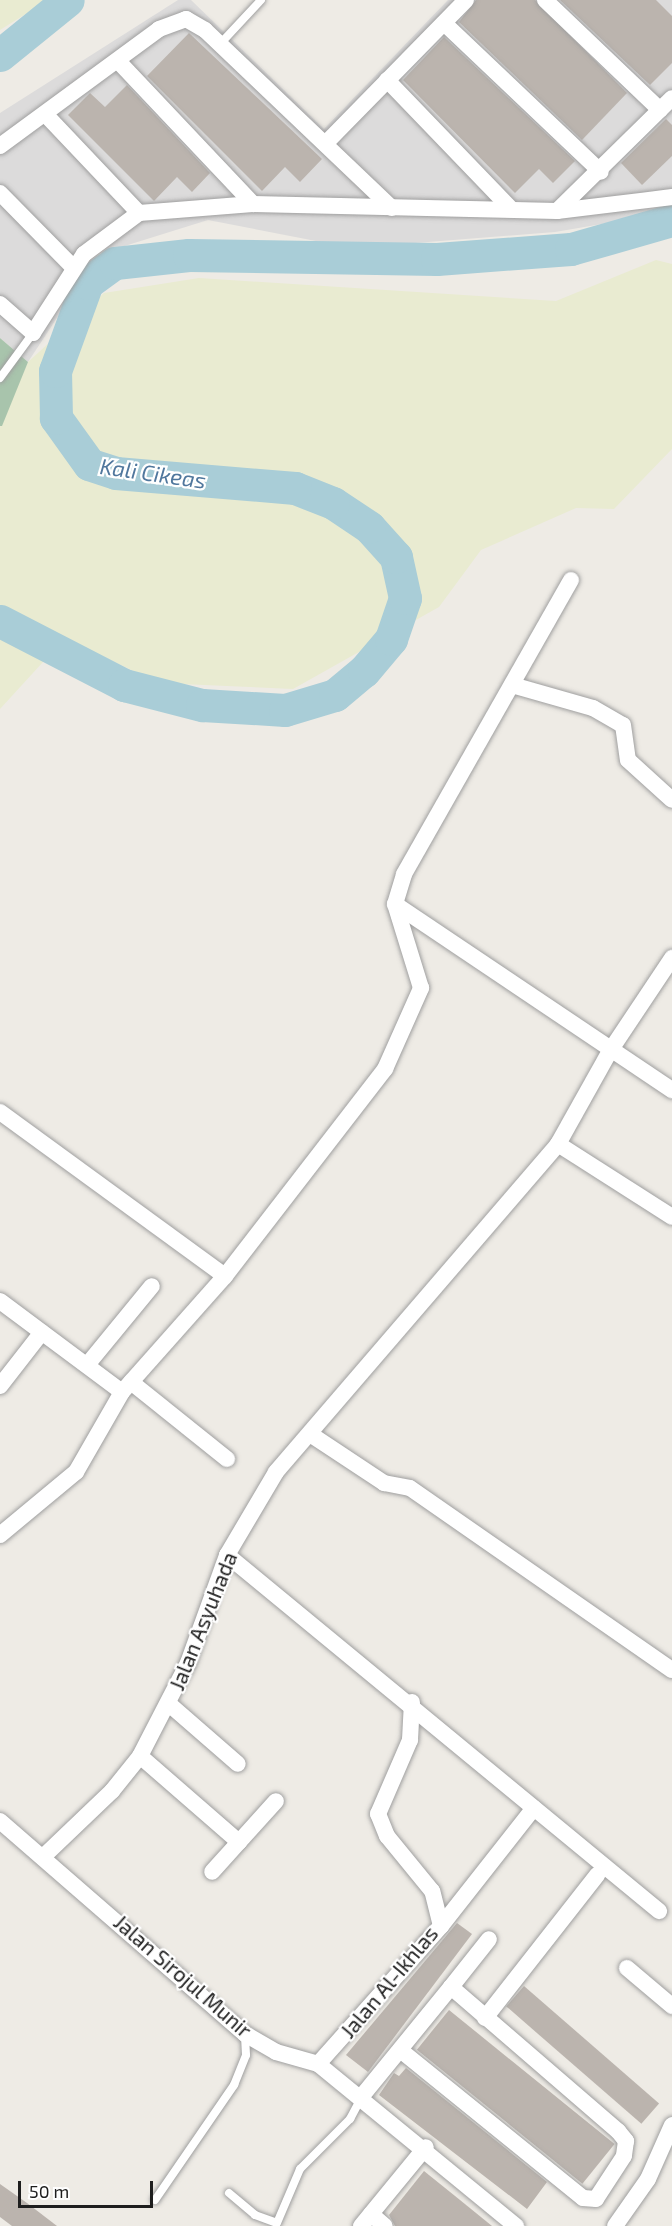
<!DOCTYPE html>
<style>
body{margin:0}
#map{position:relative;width:672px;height:2226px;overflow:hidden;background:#eeebe5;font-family:"Exo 2",sans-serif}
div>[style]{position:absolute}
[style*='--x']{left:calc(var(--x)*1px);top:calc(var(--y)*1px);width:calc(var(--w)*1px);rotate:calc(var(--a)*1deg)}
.residential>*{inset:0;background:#dcdbdb}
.farmland>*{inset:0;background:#e9ebd1}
.cemetery>*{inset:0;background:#a8c4ac}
.river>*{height:33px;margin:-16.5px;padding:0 16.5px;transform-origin:16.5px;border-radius:16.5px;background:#a9cdd7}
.building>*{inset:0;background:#bbb4ae;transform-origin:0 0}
.roads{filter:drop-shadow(0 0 2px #9f9f9f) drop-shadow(0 0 2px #9f9f9f)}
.service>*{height:8px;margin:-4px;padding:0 4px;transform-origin:4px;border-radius:4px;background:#fff}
.minor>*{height:16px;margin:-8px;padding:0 8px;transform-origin:8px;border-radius:8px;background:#fff}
span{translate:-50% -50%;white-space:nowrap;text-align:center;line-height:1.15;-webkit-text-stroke:4.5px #fff;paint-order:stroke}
.street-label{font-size:21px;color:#1e1e1e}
.water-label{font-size:22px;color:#50779d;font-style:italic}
.scale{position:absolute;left:18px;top:2181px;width:135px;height:27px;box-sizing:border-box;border:3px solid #1e1e1e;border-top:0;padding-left:8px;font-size:18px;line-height:21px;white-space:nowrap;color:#1e1e1e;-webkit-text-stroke:4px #fff;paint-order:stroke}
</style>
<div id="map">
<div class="residential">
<div style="clip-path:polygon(178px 0,191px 0,324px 129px,448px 0,672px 0,672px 212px,555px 232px,352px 248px,208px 220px,99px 254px,28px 362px,0 338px,0 113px)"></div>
</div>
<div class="farmland">
<div style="clip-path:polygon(0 0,48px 0,0 30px)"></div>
<div style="clip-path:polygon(656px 260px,672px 264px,672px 449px,614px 509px,576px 508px,481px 550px,439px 607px,293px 689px,158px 683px,65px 638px,0 709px,0 426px,28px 362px,104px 293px,199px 278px,556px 301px)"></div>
</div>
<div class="cemetery">
<div style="clip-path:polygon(0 338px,28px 362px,2px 426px,0 426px)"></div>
</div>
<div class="river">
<div style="--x:0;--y:55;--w:87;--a:-39"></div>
<div style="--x:0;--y:621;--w:140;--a:27.3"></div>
<div style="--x:124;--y:685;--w:81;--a:14.4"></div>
<div style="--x:202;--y:705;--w:83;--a:3.4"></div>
<div style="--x:285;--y:710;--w:52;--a:-16.7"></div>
<div style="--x:335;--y:695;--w:38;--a:-40"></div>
<div style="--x:364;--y:671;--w:42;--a:-49.8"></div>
<div style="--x:391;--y:639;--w:43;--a:-71.1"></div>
<div style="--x:405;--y:598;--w:42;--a:-102.4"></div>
<div style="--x:396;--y:557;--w:40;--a:-132"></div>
<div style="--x:369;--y:527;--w:43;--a:-146.3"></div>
<div style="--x:333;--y:503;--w:41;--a:-158.5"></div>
<div style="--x:295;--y:488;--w:180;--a:-175.2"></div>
<div style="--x:116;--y:473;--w:28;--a:-162"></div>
<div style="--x:89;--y:464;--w:57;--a:-125.7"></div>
<div style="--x:56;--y:418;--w:47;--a:-91.2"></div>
<div style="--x:55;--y:371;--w:94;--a:-70"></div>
<div style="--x:87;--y:283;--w:34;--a:-36"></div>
<div style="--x:115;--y:263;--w:74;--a:-6.2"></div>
<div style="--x:189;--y:255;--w:248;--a:0.9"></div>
<div style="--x:437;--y:259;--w:134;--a:-4.3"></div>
<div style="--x:571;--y:249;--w:105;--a:-16"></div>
</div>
<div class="building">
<div style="clip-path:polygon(476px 0,535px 0,627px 93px,582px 140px,459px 22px)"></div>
<div style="clip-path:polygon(560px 0,656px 0,672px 16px,672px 63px,650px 85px)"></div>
<div style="clip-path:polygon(189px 33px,322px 159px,300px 182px,285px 167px,262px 191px,147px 76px)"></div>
<div style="clip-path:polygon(444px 37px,575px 161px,553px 183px,539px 169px,515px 193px,403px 80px)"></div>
<div style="clip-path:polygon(127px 85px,210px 173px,192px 192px,177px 177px,154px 201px,68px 115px,90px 93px,105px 107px)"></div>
<div style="clip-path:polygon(666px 119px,672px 125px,672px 156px,642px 185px,621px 163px)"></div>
<div style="clip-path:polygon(457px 1923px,472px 1934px,368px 2072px,346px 2055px)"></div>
<div style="left:524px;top:1986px;width:179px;height:27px;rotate:41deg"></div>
<div style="left:449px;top:2010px;width:213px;height:51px;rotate:39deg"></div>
<div style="clip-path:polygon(406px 2068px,547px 2182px,527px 2209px,379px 2095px,394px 2073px,399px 2076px)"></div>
<div style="clip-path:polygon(424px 2171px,460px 2200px,492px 2226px,395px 2226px,389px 2215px)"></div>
<div style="clip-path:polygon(0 2184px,27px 2203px,57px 2226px,12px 2226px,0 2217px)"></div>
</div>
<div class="roads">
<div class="service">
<div style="--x:220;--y:44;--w:60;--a:-47"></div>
<div style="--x:0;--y:378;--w:56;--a:-53.7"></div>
<div style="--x:229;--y:2193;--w:34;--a:40"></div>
<div style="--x:255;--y:2215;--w:23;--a:20"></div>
<div style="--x:277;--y:2223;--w:59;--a:-66.9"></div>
<div style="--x:300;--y:2169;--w:71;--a:-45"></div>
<div style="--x:350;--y:2119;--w:26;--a:-62"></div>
<div style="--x:155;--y:2200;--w:140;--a:-55.5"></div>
<div style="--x:234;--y:2085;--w:32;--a:-68"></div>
<div style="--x:246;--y:2055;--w:20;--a:-93"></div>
</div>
<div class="minor">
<div style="--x:545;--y:0;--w:159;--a:43.7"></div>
<div style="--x:444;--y:23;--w:216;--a:43.5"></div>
<div style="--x:118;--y:61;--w:197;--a:46.6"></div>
<div style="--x:387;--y:80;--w:178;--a:46.1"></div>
<div style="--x:46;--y:115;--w:135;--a:46.5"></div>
<div style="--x:326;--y:143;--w:200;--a:-45.6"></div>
<div style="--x:0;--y:146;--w:197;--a:-36.3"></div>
<div style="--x:159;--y:29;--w:29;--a:-20"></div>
<div style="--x:186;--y:19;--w:22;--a:30"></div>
<div style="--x:205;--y:30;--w:258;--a:43.6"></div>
<div style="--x:0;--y:193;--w:105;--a:45.4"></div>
<div style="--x:557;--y:211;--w:161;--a:-44.5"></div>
<div style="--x:0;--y:304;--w:44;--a:41.3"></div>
<div style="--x:33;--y:333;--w:94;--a:-57.2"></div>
<div style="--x:84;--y:254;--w:69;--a:-36.7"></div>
<div style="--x:139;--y:213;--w:114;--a:-4.5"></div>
<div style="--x:253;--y:204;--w:304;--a:1.3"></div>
<div style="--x:557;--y:211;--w:116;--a:-6.9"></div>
<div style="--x:512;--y:685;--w:84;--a:15.9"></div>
<div style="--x:593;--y:708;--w:34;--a:30"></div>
<div style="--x:623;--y:725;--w:35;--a:82"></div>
<div style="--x:628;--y:760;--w:59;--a:42.3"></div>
<div style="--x:395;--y:904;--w:334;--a:33.9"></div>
<div style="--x:0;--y:1112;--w:278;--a:36.1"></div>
<div style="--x:558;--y:1144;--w:135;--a:32.6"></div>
<div style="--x:0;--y:1301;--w:152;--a:36.7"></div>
<div style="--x:87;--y:1365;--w:102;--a:-50.6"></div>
<div style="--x:131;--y:1382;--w:123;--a:38.7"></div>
<div style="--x:0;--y:1386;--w:68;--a:-52.1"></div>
<div style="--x:310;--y:1434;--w:89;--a:33.5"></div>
<div style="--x:384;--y:1483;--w:26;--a:11"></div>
<div style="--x:410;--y:1488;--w:319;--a:34.8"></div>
<div style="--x:0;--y:1535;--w:99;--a:-39.7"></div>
<div style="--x:76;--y:1472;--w:92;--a:-60.1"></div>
<div style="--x:122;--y:1392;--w:155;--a:-48.4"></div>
<div style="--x:225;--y:1276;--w:262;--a:-52.3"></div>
<div style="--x:385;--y:1069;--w:89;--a:-66"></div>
<div style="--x:421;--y:988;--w:88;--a:-107.2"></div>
<div style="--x:395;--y:904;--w:31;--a:-73"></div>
<div style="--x:404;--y:874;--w:338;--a:-60.4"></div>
<div style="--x:227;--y:1555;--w:560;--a:39.49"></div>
<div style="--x:169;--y:1704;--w:91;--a:41"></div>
<div style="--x:140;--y:1756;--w:131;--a:41"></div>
<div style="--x:239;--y:1842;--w:40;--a:132"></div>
<div style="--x:0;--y:1821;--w:325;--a:41"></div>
<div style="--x:245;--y:2034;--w:36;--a:30"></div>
<div style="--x:276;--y:2052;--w:44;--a:15.9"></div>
<div style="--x:318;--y:2064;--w:256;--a:39.3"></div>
<div style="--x:239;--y:1842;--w:55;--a:-47.9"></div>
<div style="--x:45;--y:1855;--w:93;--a:-43.7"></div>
<div style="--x:112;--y:1791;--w:45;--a:-51.3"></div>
<div style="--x:140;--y:1756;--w:105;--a:-62.7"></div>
<div style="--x:188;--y:1663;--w:115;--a:-70.1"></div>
<div style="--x:227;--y:1555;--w:96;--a:-59.4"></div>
<div style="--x:276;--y:1472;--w:433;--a:-49.3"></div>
<div style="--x:558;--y:1144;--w:107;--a:-60.8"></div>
<div style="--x:610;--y:1051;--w:112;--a:-56.3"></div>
<div style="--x:441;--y:1926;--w:150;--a:-51.8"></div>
<div style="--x:627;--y:1968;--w:59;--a:40.2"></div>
<div style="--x:451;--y:1987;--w:61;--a:-51.6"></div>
<div style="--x:485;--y:2018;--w:182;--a:-51.9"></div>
<div style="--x:318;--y:2064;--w:185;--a:-48.3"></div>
<div style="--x:441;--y:1926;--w:36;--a:-104"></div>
<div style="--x:432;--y:1891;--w:71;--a:-129.3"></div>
<div style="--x:387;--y:1836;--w:24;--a:-112"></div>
<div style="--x:378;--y:1814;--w:81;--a:-66.6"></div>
<div style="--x:410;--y:1740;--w:38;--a:-87"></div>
<div style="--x:362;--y:2096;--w:141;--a:-50.8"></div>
<div style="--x:451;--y:1987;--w:221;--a:40.8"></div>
<div style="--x:618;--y:2131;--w:13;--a:51"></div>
<div style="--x:626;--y:2141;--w:15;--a:98"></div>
<div style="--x:624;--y:2156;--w:51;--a:123.1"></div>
<div style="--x:596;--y:2199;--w:13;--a:-176"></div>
<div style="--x:583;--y:2198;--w:235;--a:-141"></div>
<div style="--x:371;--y:2214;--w:18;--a:41"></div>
<div style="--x:361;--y:2226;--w:102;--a:-50.6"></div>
<div style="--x:615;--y:2226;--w:57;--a:-54.9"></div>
<div style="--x:648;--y:2179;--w:59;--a:-66"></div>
</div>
</div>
<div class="street-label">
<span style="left:203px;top:1621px;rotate:-68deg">Jalan Asyuhada</span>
<span style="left:183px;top:1976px;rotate:41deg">Jalan Sirojul Munir</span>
<span style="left:389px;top:1982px;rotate:-50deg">Jalan Al-Ikhlas</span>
</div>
<div class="water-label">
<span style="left:153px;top:473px;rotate:8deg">Kali Cikeas</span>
</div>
<div class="scale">50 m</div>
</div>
